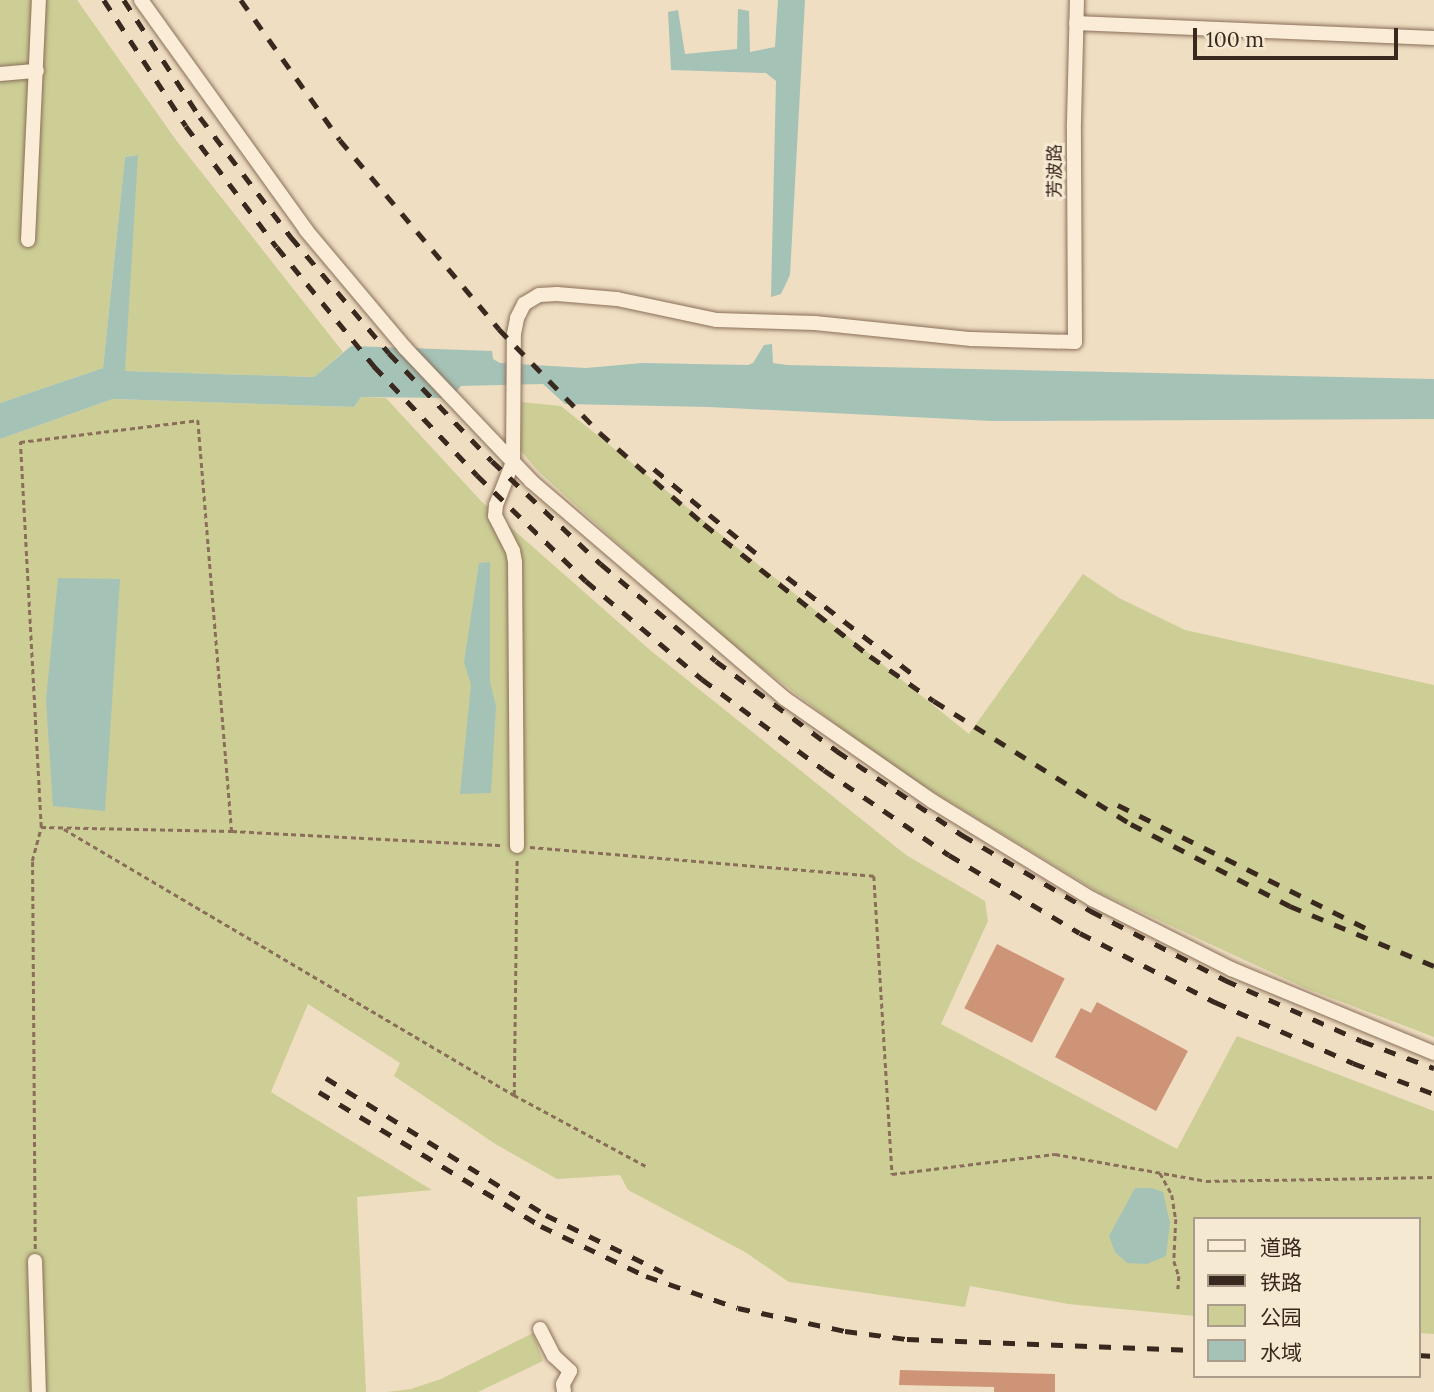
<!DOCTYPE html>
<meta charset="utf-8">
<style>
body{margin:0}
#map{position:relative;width:1434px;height:1392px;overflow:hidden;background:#efdec2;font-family:Lora,"Noto Sans SC",serif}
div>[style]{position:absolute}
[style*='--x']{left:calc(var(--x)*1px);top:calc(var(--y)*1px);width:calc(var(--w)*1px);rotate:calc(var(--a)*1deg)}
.green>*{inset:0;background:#ccce96}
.water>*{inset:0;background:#a5c2b7}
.building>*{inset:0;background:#ce9477;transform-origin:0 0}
.path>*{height:2.5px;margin-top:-1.25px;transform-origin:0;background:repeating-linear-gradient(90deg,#8a6e59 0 5px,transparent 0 8.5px)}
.roads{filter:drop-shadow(0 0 2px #8a6e59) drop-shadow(0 0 2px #8a6e59)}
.minor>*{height:14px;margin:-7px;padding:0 7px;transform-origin:7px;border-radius:7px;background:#faecd6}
.rail>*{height:4.5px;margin-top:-2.25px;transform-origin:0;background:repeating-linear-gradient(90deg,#39281d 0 12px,transparent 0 24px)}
span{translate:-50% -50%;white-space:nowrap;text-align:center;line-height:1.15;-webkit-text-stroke:6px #f6e9d2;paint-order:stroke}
.street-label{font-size:18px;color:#39281d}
.legend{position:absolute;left:1193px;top:1217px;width:228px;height:161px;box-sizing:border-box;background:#f6e9d2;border:2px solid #aa9c8a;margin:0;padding:9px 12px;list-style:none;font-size:21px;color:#39281d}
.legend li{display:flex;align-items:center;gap:14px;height:35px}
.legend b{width:35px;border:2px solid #aa9c8a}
.scale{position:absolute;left:1193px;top:28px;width:205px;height:32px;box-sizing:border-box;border:4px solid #39281d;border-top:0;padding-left:9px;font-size:21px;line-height:24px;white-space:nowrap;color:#39281d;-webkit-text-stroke:5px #f6e9d2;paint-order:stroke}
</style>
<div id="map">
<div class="green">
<div style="clip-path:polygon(0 0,77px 0,176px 140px,343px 352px,314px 377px,124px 371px,137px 155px,125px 157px,103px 368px,0 403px)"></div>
<div style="clip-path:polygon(361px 397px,386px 398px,482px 502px,650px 650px,906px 855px,985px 901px,988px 921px,941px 1024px,1177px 1149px,1237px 1036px,1434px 1111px,1434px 1334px,1418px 1333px,1418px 1219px,1194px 1219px,1194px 1316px,1068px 1304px,970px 1286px,965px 1307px,789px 1282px,745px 1252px,628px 1190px,620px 1175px,557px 1179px,497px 1145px,394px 1076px,400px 1063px,308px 1004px,271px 1092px,432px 1190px,357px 1197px,366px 1392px,0 1392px,0 439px,113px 399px,354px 407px)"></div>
<div style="clip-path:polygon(521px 402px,561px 406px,969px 734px,1083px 574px,1119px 598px,1185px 630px,1434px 685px,1434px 1037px,1305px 988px,1100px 893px,892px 767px,718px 634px,539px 472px,520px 450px)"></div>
<div style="clip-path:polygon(533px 1333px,543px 1361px,478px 1392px,387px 1392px,411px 1389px,441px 1379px)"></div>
</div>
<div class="water">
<div style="clip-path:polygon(778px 0,805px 0,790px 275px,781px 294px,771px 297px,776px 81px,766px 73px,671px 70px,668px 12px,678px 10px,685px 54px,737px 49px,738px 9px,749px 11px,750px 52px,775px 47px)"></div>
<div style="clip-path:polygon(138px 155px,125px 371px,314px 377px,351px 346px,492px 351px,493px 359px,500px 363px,586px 368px,642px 363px,748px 365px,753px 363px,764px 345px,772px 344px,773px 363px,787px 365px,1434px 379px,1434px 419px,992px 421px,709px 407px,565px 404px,543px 384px,461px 386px,451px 398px,361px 397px,354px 407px,113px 399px,0 439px,0 403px,103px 368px,125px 157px)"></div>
<div style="clip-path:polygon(490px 562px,490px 682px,496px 706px,491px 793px,460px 794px,471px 685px,464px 662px,479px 563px)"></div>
<div style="clip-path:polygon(58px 578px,120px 579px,105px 811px,53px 806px,46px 700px)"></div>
<div style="clip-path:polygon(1135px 1188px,1152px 1188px,1163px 1192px,1170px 1223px,1166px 1256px,1147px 1264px,1127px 1263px,1115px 1252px,1109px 1236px)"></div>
</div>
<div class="building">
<div style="left:997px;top:944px;width:76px;height:72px;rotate:27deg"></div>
<div style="clip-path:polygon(1097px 1002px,1188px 1051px,1156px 1111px,1055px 1057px,1081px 1008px,1091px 1013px)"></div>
<div style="clip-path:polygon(900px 1370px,1055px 1374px,1055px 1392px,994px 1392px,994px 1387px,899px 1385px)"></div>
</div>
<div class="path">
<div style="--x:41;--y:827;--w:191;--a:1.2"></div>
<div style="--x:232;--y:831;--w:271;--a:3"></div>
<div style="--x:64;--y:829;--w:523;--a:30.59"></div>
<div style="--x:514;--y:1095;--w:150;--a:28.3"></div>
<div style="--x:530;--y:847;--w:345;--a:4.8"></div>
<div style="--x:874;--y:876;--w:299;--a:86.5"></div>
<div style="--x:892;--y:1174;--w:164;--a:-7"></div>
<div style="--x:1055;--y:1154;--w:153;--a:10.1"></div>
<div style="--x:1206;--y:1181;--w:228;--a:-1"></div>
<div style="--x:514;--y:1095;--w:235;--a:-89.3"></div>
<div style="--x:1160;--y:1173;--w:25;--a:61"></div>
<div style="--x:1172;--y:1195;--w:24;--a:81"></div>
<div style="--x:1176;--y:1219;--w:42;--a:92.7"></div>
<div style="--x:1174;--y:1261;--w:16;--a:72"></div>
<div style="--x:1179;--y:1276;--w:13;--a:94"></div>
<div style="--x:35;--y:1249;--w:388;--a:-90.4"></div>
<div style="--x:32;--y:861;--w:35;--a:-75"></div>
<div style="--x:41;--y:827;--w:386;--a:-93.1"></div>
<div style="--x:20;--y:442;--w:179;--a:-7"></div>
<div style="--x:198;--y:420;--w:412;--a:85.3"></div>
</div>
<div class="roads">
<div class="minor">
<div style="--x:141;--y:0;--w:283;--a:54.3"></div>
<div style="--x:306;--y:230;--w:154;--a:50"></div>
<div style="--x:405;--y:348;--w:183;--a:46.5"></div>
<div style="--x:531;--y:481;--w:333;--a:40.6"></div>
<div style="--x:784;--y:698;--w:180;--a:34.8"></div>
<div style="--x:932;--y:801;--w:188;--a:31.5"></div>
<div style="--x:1092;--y:899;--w:156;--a:26.7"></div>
<div style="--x:1231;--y:969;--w:220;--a:22.5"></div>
<div style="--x:1076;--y:23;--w:358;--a:2.4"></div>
<div style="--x:0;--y:74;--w:37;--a:-5"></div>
<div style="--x:28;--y:240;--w:240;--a:-87.4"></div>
<div style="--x:517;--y:846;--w:284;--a:-90.4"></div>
<div style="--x:515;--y:562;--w:11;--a:-100"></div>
<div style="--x:513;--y:551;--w:39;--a:-117"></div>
<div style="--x:495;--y:516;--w:11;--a:-85"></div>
<div style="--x:496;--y:505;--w:46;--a:-68.4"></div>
<div style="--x:513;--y:462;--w:128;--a:-89.6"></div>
<div style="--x:514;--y:334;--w:16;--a:-79"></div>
<div style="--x:517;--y:318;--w:16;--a:-63"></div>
<div style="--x:524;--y:304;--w:17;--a:-31"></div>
<div style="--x:539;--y:295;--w:18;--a:-3"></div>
<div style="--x:557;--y:294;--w:60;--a:4.8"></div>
<div style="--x:617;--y:299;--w:102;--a:11.9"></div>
<div style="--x:717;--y:320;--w:98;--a:1.8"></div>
<div style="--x:815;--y:323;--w:157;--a:5.9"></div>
<div style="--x:971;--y:339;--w:104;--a:1.7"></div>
<div style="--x:1075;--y:342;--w:220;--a:-90.3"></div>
<div style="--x:1074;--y:122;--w:122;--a:-88.6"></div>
<div style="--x:35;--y:1261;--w:131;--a:88.3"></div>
<div style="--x:540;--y:1329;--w:30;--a:63"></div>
<div style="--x:554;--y:1356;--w:22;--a:43"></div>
<div style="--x:570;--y:1371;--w:15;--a:118"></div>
<div style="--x:563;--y:1384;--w:8;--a:83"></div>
</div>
</div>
<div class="rail">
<div style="--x:104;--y:0;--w:150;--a:56.9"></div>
<div style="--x:186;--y:126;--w:151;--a:53.1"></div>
<div style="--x:277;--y:247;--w:154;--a:50.8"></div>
<div style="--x:374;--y:366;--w:150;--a:46.6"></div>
<div style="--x:477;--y:475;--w:152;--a:44.2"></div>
<div style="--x:586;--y:581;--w:152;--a:40.2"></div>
<div style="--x:702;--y:679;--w:152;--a:36.7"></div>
<div style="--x:824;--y:770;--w:151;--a:34.2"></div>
<div style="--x:949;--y:855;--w:152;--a:30.8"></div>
<div style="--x:1080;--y:933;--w:152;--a:27.1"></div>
<div style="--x:1215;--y:1002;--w:151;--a:23.8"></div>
<div style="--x:1353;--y:1063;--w:87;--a:20.9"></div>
<div style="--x:124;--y:0;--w:140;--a:57"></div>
<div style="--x:200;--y:117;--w:151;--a:52.8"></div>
<div style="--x:291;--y:237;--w:152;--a:49.8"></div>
<div style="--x:389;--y:353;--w:149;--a:46.4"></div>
<div style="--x:492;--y:461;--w:150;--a:43.4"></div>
<div style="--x:601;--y:564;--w:150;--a:40.1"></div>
<div style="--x:716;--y:661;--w:151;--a:36.6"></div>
<div style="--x:837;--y:751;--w:151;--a:33.9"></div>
<div style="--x:962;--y:835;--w:150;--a:30.5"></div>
<div style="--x:1091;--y:911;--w:151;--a:27.2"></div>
<div style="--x:1225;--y:980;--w:150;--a:24"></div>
<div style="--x:1362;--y:1041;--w:77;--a:20.6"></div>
<div style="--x:241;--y:0;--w:171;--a:54.7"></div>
<div style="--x:340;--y:140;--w:247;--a:49.9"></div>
<div style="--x:499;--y:329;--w:145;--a:45.8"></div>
<div style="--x:600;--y:433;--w:138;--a:41.2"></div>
<div style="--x:704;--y:524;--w:212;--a:38.5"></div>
<div style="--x:870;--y:656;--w:78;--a:35.1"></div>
<div style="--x:934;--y:701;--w:232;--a:32"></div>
<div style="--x:1131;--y:824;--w:179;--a:27.3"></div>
<div style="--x:1290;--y:906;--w:156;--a:22.6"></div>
<div style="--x:654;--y:469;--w:132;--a:39.5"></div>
<div style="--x:787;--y:577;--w:160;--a:37.7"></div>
<div style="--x:1118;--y:805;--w:277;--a:26.4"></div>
<div style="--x:326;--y:1078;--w:259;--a:31.9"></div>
<div style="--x:546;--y:1215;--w:130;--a:26"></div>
<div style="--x:319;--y:1092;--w:259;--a:31.1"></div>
<div style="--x:541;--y:1226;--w:116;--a:25.5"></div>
<div style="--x:646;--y:1276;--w:97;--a:19.2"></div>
<div style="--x:738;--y:1308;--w:109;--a:12.1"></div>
<div style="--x:845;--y:1331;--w:63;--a:7.4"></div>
<div style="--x:907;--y:1339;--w:287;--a:2.2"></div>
<div style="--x:1418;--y:1355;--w:16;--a:4"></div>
</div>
<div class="street-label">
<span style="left:1055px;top:171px;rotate:-90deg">芳波路</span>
</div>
<ul class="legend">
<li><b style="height:9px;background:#faecd6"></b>道路</li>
<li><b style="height:9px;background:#39281d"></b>铁路</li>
<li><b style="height:19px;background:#ccce96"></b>公园</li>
<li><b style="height:19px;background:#a5c2b7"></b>水域</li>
</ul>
<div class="scale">100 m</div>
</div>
